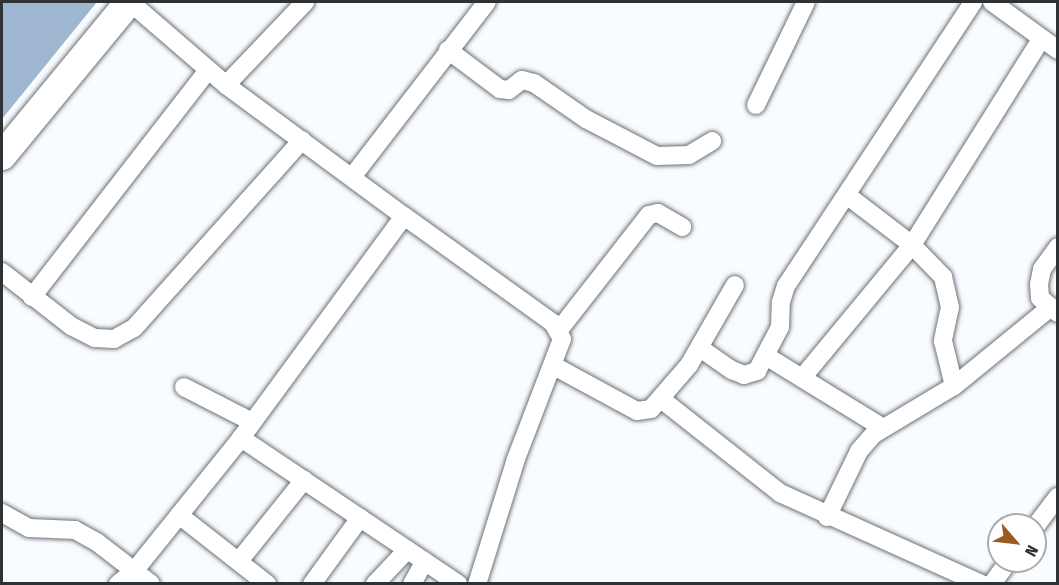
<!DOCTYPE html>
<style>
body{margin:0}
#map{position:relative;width:1059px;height:585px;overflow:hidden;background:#f9fcff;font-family:"Fira Sans Condensed",sans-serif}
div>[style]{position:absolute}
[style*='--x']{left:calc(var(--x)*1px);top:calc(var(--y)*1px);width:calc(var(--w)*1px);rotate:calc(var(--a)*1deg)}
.water>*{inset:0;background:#9eb6d0}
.roads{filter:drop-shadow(0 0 2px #6b7178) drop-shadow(0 0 2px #6b7178)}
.minor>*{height:18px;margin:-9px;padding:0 9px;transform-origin:9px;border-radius:9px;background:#fff}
.primary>*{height:28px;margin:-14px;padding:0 14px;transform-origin:14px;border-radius:14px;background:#fff}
span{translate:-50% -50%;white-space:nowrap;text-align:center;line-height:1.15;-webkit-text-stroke:6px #fff;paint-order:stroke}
.frame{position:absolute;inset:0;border:3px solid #2f3235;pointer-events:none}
.north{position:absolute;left:987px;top:513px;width:60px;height:60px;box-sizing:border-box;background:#fff;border:2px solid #acadae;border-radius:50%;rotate:118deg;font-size:16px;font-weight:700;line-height:24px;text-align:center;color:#2f3235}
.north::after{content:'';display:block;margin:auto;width:21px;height:27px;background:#995b21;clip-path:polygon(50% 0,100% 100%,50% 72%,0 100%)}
</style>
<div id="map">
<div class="water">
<div style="clip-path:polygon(2px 2px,97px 2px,2px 119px)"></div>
</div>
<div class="roads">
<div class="minor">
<div style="--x:130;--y:2;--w:127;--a:40.8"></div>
<div style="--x:226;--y:85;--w:221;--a:36.4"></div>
<div style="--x:992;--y:2;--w:82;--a:36"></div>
<div style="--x:448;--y:50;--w:65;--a:36.9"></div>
<div style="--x:500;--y:89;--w:9;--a:6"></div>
<div style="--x:509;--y:90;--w:16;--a:-38"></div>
<div style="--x:522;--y:80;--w:12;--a:14"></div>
<div style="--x:534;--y:83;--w:63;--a:34.7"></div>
<div style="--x:586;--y:119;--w:80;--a:27.5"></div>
<div style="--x:657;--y:156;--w:32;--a:-2"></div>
<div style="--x:689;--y:155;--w:27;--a:-31"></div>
<div style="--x:226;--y:85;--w:115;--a:-46.4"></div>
<div style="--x:756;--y:105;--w:114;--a:-64.1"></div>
<div style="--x:352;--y:177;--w:221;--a:-52.4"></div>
<div style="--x:848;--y:196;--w:81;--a:37.4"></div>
<div style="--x:912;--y:245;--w:45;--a:45.9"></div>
<div style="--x:943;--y:277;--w:31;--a:77"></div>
<div style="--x:950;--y:307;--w:35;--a:102"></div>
<div style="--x:943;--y:341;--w:46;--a:76.3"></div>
<div style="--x:1058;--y:247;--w:27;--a:126"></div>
<div style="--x:1042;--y:269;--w:15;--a:101"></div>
<div style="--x:1039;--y:284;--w:14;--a:86"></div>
<div style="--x:1040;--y:298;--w:23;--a:40"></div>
<div style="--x:2;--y:272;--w:88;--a:38"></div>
<div style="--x:71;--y:326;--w:27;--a:27"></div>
<div style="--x:95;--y:338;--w:19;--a:3"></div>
<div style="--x:114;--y:339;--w:23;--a:-29"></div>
<div style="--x:134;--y:328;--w:252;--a:-48.2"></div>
<div style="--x:32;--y:297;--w:287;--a:-52.2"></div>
<div style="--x:559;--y:330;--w:146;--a:-52"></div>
<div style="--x:649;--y:215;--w:9;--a:-13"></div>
<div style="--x:658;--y:213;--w:28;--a:30"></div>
<div style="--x:700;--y:348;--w:39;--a:35"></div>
<div style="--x:732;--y:370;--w:13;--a:23"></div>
<div style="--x:744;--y:375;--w:14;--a:-17"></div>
<div style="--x:757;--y:371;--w:50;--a:-62.4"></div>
<div style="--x:780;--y:327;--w:25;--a:-88"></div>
<div style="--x:781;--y:302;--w:17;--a:-73"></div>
<div style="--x:786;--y:286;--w:340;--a:-56.6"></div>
<div style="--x:766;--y:356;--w:137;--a:31.6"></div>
<div style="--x:554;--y:366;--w:94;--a:28.5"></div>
<div style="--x:637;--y:411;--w:14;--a:-8"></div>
<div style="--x:651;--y:409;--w:58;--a:-49.2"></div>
<div style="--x:689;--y:365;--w:92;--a:-60.1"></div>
<div style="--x:802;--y:378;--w:173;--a:-50.4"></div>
<div style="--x:912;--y:245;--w:244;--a:-57.9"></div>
<div style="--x:184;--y:387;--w:76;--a:27.2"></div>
<div style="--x:661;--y:399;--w:152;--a:38.3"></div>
<div style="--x:780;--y:493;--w:222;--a:24.3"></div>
<div style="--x:241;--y:438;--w:262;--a:33.9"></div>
<div style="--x:2;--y:513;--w:31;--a:29"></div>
<div style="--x:29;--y:528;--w:46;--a:2.5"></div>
<div style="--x:75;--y:530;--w:26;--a:29"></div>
<div style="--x:98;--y:543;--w:67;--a:37.7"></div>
<div style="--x:179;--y:515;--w:112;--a:38.1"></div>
<div style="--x:827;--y:517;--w:73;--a:-64.1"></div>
<div style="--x:859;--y:451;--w:23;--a:-49"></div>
<div style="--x:874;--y:434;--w:93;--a:-31"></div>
<div style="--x:954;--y:386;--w:125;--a:-39.2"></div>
<div style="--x:1035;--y:527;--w:38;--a:-53"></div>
<div style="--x:239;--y:561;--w:104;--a:-51.3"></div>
<div style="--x:118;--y:584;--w:22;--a:-39"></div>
<div style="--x:135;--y:570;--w:169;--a:-51.2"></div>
<div style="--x:241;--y:438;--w:275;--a:-53.7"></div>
<div style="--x:404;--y:216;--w:183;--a:35.7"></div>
<div style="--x:553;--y:323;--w:18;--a:61"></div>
<div style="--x:562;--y:339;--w:129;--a:111"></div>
<div style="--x:516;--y:459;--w:131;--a:107.3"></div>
<div style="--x:312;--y:584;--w:82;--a:-54"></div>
<div style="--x:375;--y:584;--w:47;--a:-46.7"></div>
<div style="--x:412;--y:584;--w:26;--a:-61"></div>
<div style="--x:992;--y:584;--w:29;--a:-54"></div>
</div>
<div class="primary">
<div style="--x:2;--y:156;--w:200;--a:-50.5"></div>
</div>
</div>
<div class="frame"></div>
<div class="north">N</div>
</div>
